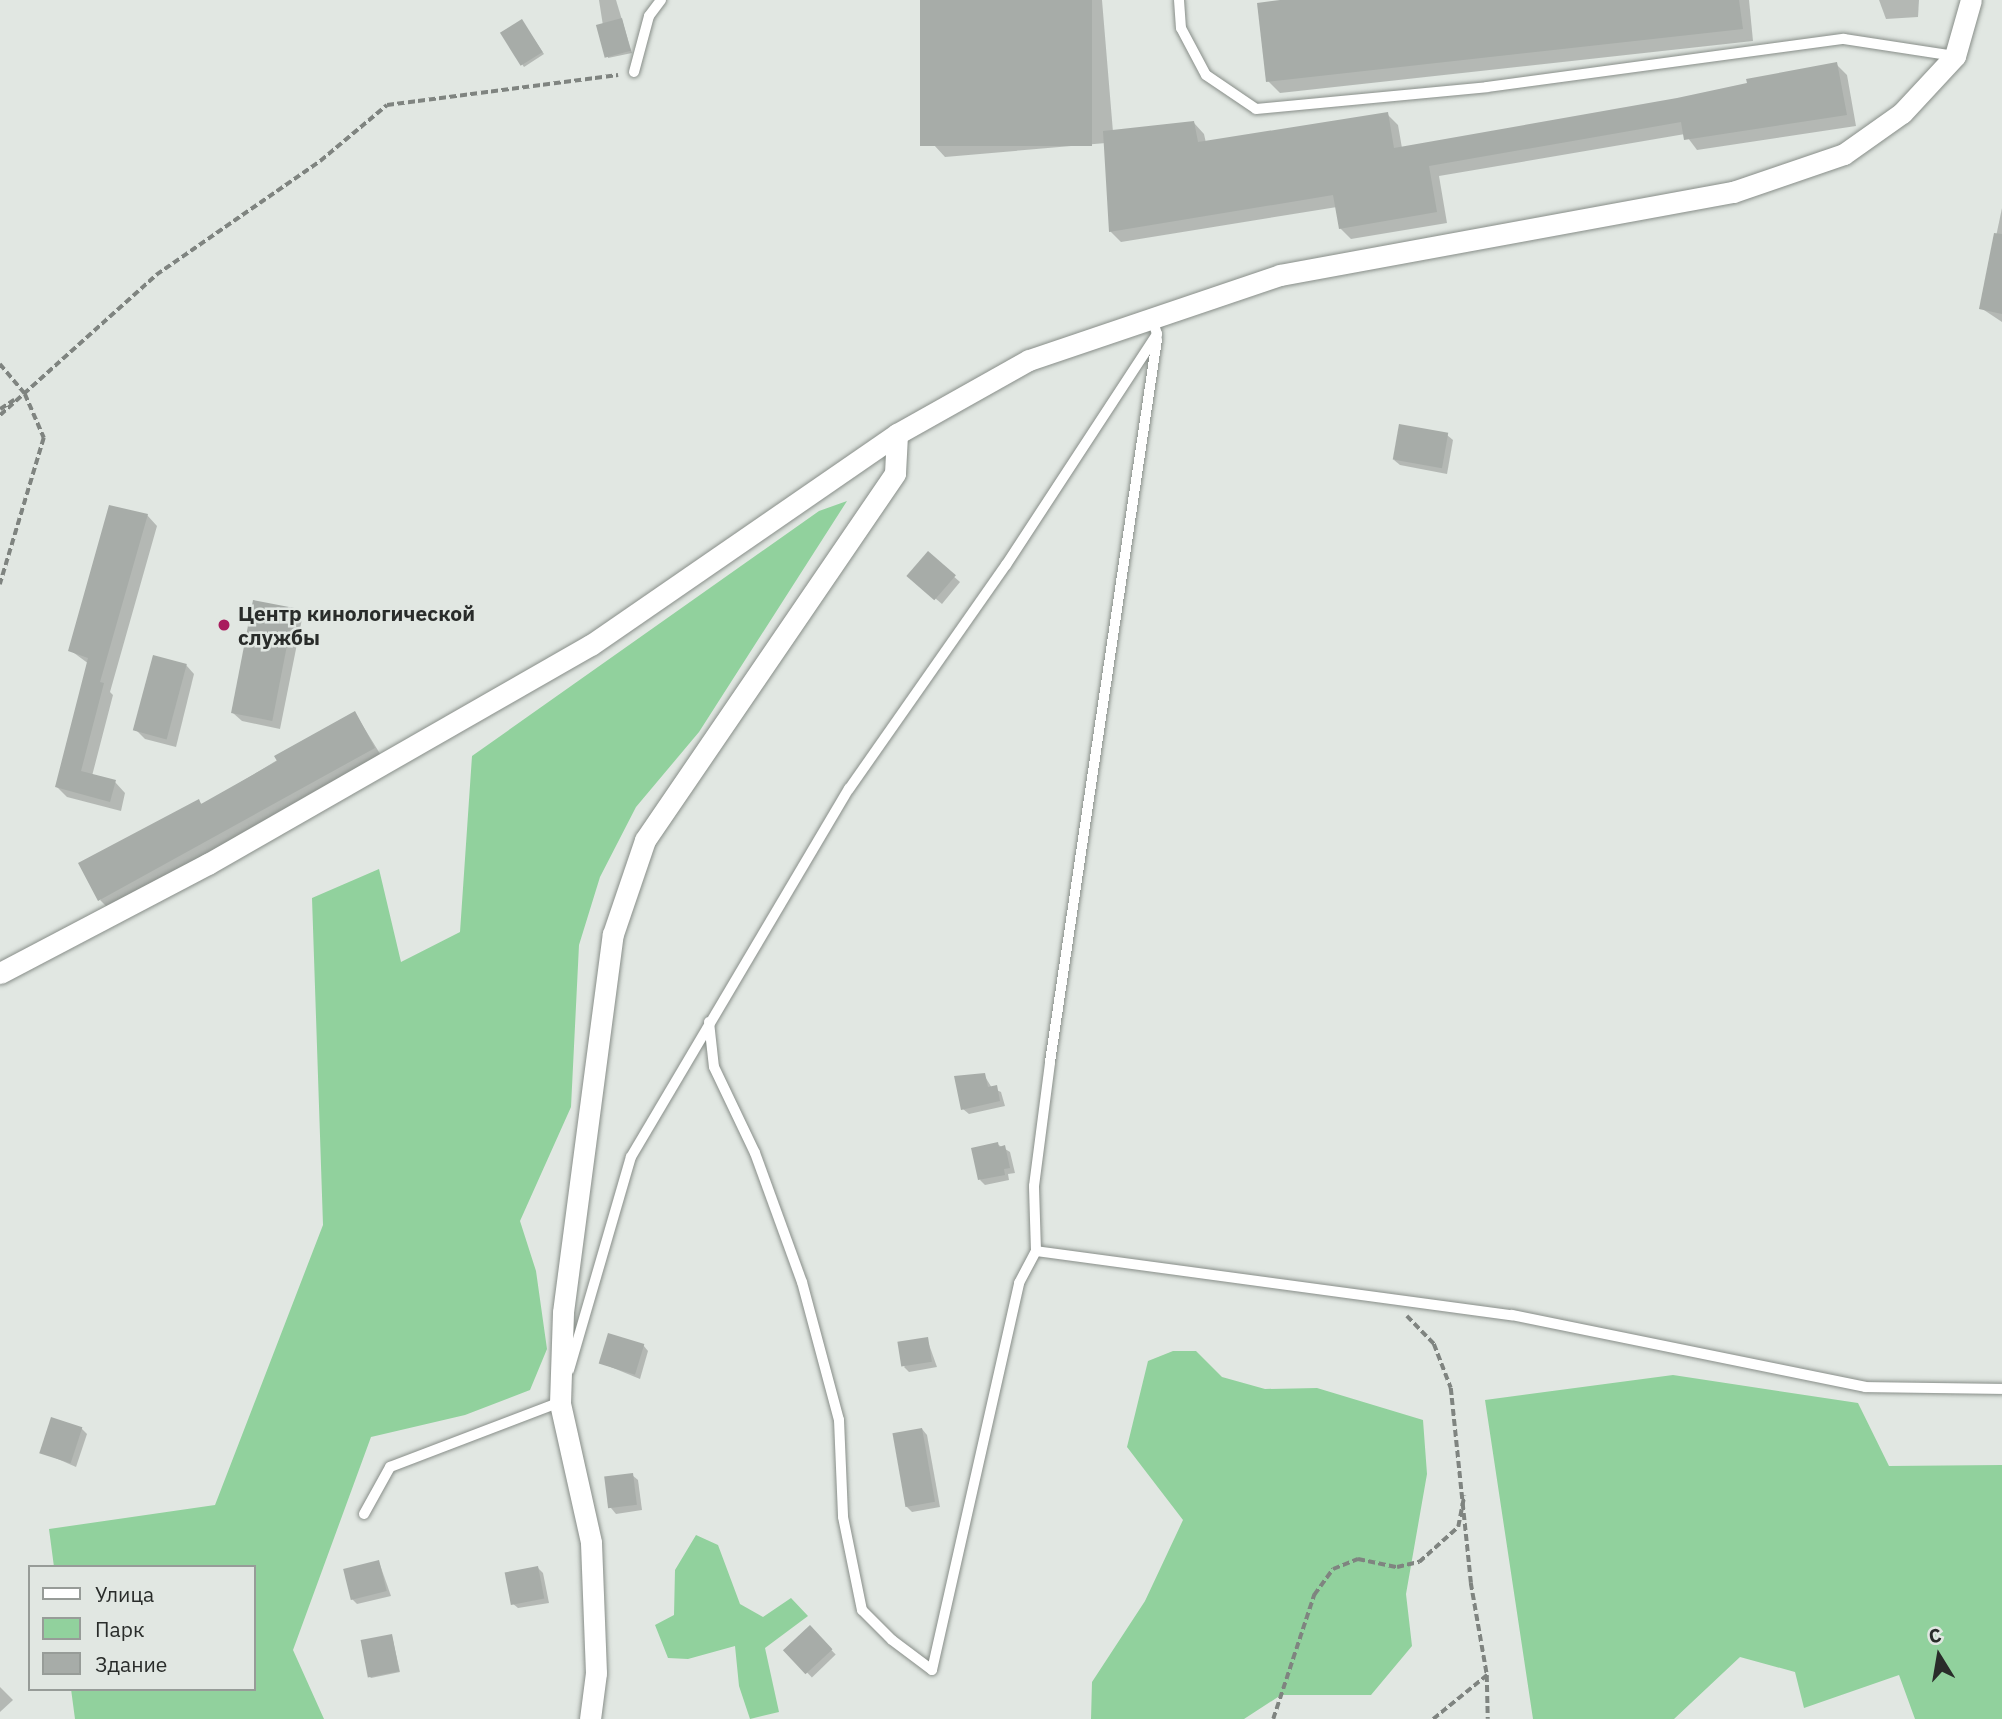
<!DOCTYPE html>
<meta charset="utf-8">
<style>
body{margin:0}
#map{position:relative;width:2002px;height:1719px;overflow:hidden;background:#e1e7e2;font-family:"IBM Plex Sans",sans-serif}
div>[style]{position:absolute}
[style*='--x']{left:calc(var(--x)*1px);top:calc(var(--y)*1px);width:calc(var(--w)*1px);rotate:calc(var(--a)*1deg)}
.green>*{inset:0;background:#91d19d}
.shadow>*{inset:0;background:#0003;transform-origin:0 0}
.building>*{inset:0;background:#a7aca8;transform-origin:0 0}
.path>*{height:3.5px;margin-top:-1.75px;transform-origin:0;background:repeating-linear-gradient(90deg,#7f8480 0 7px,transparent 0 10.5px)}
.roads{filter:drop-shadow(0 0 2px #888e89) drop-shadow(0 0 2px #888e89)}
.service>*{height:10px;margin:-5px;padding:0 5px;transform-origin:5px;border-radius:5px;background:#fff}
.minor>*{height:21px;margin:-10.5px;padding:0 10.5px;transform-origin:10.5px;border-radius:10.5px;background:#fff}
.dots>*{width:19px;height:19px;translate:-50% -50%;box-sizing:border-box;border:4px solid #e1e7e2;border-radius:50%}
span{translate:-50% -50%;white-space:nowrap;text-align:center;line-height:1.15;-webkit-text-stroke:5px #e1e7e2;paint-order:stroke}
.poi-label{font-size:21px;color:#292c2a;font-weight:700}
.left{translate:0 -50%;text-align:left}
.legend{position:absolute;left:28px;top:1565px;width:228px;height:126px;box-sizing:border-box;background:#e1e7e2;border:2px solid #979c98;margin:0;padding:9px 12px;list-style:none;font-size:21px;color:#292c2a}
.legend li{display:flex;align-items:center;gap:14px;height:35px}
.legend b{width:35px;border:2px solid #979c98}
.north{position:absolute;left:1904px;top:1621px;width:70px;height:70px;-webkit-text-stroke:5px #e1e7e2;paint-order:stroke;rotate:349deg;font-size:19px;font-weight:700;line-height:28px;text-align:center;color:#292c2a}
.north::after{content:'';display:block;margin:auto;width:24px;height:32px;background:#292c2a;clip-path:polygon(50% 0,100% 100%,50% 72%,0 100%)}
</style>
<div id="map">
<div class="green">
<div style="clip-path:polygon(847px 501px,699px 732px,636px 807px,600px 877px,579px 945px,571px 1107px,520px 1221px,536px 1271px,547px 1349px,530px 1390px,465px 1415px,371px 1437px,293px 1650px,324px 1719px,75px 1719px,71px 1689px,254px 1689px,254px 1567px,54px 1567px,49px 1529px,215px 1505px,323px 1225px,312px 898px,379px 869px,401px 962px,460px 932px,472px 756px,819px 511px)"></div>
<div style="clip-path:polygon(1173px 1351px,1196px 1351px,1222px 1377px,1265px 1389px,1317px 1388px,1423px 1420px,1427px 1474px,1406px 1594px,1412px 1646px,1371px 1695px,1281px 1695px,1244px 1719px,1091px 1719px,1092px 1682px,1145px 1601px,1183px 1520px,1127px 1447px,1148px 1361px)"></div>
<div style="clip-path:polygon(1673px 1375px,1858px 1403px,1889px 1466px,2002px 1465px,2002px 1719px,1915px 1719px,1899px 1675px,1804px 1708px,1795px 1672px,1740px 1657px,1674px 1719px,1533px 1719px,1485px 1400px)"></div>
<div style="clip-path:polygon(696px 1535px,718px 1545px,740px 1604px,763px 1617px,791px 1598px,808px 1616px,765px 1648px,779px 1712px,750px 1719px,739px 1686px,735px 1646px,688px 1659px,668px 1658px,655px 1625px,674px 1615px,675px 1570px)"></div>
</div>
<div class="shadow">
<div style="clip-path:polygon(599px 0,616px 0,632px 53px,608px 58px)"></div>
<div style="clip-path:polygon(921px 0,1102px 0,1113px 132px,1194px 123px,1204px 134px,1206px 143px,1387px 114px,1398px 125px,1402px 148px,1677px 100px,1836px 64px,1847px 75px,1856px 126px,1697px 150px,1685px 134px,1439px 176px,1447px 223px,1351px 239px,1340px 228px,1337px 207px,1121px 242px,1110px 231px,1106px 143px,945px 157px,934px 145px)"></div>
<div style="clip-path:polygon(1296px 0,1749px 0,1753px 41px,1280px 93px,1268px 81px)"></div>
<div style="clip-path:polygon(1879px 0,1919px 0,1918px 17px,1886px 19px)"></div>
<div style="clip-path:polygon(524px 24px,544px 54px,524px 67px,522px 64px)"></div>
<div style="clip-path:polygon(2002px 208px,2002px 322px,1981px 308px)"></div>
<div style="clip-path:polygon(1447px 435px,1453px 440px,1447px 474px,1400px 465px,1394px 460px)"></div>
<div style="clip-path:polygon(147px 515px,157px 526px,110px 692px,113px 695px,92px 776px,115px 782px,125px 793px,121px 811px,67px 797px,57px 787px,89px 664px,70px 650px)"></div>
<div style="clip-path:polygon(928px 554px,960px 582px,942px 604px,915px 581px)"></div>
<div style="clip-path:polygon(293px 610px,302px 619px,280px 729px,242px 721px,233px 713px)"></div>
<div style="clip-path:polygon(186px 665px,194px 674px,176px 747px,145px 739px,137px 731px)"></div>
<div style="clip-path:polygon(355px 713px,382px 757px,108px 908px,100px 900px,198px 801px,203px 805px)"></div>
<div style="clip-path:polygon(984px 1075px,992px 1088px,1001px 1092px,1005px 1106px,969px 1114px,963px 1109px)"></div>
<div style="clip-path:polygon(997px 1144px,1010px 1152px,1015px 1173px,1008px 1174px,1009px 1180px,985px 1185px,980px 1180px)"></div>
<div style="clip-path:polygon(927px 1339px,937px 1367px,909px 1372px,904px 1367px)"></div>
<div style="clip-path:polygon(643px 1345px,648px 1351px,640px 1379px,601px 1363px)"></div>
<div style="clip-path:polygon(81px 1428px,87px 1434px,76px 1467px,42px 1452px)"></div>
<div style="clip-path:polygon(922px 1429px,927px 1435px,940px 1507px,912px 1512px,906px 1506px)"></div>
<div style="clip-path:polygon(632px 1475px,638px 1480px,642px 1510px,616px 1514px,611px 1508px)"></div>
<div style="clip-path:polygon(379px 1562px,391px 1596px,357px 1604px,352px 1599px)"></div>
<div style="clip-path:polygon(538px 1568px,543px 1573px,549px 1603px,518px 1608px,512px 1603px)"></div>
<div style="left:810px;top:1628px;width:37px;height:33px;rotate:46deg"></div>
<div style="clip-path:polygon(392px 1636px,400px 1672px,371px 1678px,369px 1676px)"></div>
<div style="clip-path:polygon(0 1687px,13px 1700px,0 1712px)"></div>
</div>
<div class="building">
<div style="left:920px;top:0;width:172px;height:146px"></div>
<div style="clip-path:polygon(1280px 0,1739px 0,1743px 29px,1266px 82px,1257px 3px)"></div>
<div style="left:622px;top:18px;width:34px;height:27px;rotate:75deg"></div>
<div style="left:522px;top:19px;width:39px;height:26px;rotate:58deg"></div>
<div style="clip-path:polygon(1837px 62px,1847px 115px,1684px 140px,1681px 122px,1429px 166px,1437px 212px,1339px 229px,1333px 195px,1109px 232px,1103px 131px,1194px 121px,1198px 142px,1388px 112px,1394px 148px,1677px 98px,1747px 83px,1746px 79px)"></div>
<div style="clip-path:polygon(1994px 233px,2002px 234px,2002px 314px,1979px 309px)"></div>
<div style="left:1399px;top:424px;width:50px;height:36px;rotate:10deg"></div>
<div style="clip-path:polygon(109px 505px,148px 514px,100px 682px,104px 683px,81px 771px,116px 780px,110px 802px,55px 787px,88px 658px,68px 651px)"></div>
<div style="left:928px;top:551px;width:37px;height:33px;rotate:41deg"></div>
<div style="left:253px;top:600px;width:42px;height:115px;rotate:11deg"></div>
<div style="left:153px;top:655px;width:35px;height:78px;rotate:15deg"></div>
<div style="clip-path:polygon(355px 711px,375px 748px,98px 901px,78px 863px,199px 799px,201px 804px,277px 761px,274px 756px)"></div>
<div style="clip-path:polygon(985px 1073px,988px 1087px,997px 1085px,1000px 1101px,961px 1110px,954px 1076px)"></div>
<div style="clip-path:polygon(998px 1142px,999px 1147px,1005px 1145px,1010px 1168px,1004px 1169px,1005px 1175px,978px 1180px,971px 1148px)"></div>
<div style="left:608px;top:1333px;width:38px;height:32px;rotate:17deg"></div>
<div style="left:928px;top:1337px;width:25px;height:31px;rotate:81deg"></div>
<div style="left:51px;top:1417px;width:33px;height:38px;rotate:18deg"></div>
<div style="left:922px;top:1428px;width:75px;height:30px;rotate:80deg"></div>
<div style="left:633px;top:1473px;width:32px;height:29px;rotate:83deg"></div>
<div style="left:379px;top:1560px;width:32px;height:37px;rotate:76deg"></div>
<div style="left:538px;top:1566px;width:33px;height:34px;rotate:79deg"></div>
<div style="left:810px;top:1625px;width:33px;height:37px;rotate:47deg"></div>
<div style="left:392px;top:1634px;width:38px;height:32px;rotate:79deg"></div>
</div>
<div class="path">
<div style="--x:0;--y:364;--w:39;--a:50"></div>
<div style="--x:25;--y:394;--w:48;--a:66.6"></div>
<div style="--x:44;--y:438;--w:153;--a:106.7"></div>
<div style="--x:0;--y:409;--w:17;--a:-33"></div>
<div style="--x:0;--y:415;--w:210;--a:-41.9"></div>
<div style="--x:156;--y:275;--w:200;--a:-34.8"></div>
<div style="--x:320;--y:161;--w:87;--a:-39.9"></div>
<div style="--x:387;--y:105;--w:233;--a:-7.4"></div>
<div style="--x:1407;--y:1316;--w:39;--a:46"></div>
<div style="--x:1434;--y:1344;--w:47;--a:68.9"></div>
<div style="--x:1451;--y:1388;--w:196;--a:84.1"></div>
<div style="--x:1471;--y:1583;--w:93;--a:80.1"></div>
<div style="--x:1487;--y:1675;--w:44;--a:88.7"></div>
<div style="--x:1273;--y:1719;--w:131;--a:-71.7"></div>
<div style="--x:1314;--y:1595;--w:32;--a:-54"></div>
<div style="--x:1333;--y:1569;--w:27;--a:-22"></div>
<div style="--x:1358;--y:1559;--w:40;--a:12"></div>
<div style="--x:1397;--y:1567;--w:23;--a:-13"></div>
<div style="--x:1419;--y:1562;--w:52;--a:-41.9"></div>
<div style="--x:1458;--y:1527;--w:32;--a:-79"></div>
<div style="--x:1433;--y:1719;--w:70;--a:-39.2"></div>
</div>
<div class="roads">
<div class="service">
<div style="--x:1179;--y:0;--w:28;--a:86"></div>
<div style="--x:1181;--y:28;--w:53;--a:62"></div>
<div style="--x:1206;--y:75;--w:60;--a:34.2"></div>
<div style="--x:1256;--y:109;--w:232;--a:-5.4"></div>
<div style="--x:1487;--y:87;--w:360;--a:-7.7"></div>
<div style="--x:1844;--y:39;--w:112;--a:8.7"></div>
<div style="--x:634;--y:72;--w:58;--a:-75"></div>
<div style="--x:649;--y:16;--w:20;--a:-53"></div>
<div style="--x:709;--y:1022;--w:45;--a:83.7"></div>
<div style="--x:714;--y:1067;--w:95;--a:64.5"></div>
<div style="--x:755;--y:1153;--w:137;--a:70"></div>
<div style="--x:802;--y:1282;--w:143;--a:75"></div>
<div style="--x:839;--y:1420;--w:97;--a:87.6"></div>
<div style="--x:843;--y:1517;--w:95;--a:78.5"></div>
<div style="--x:862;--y:1610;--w:42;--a:45"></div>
<div style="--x:892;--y:1640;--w:50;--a:36.9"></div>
<div style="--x:932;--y:1670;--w:397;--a:-77.3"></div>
<div style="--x:1019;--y:1283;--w:36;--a:-62"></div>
<div style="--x:1036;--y:1251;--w:480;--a:7.7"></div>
<div style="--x:1512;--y:1315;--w:360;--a:11.5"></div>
<div style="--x:1865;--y:1387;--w:137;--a:0.8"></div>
<div style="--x:1036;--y:1251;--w:65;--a:-91.8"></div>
<div style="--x:1034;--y:1186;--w:125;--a:-82.6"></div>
<div style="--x:1050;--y:1062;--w:731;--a:-81.58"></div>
<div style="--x:569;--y:1370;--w:222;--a:-73.8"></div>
<div style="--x:631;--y:1157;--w:428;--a:-59.4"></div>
<div style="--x:849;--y:789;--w:274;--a:-55"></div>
<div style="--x:1006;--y:565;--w:276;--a:-56.8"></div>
<div style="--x:1157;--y:334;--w:20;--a:-108"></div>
<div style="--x:364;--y:1514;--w:54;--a:-61"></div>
<div style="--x:390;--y:1467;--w:182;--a:-20.9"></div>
</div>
<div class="minor">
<div style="--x:0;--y:973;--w:235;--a:-27.7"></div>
<div style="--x:208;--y:864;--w:441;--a:-29.8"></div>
<div style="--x:591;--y:645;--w:372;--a:-34.6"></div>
<div style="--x:897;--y:434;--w:151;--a:-29.3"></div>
<div style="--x:1029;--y:360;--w:265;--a:-18.7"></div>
<div style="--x:1280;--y:275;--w:461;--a:-10.4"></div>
<div style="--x:1733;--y:192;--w:117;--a:-18.9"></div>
<div style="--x:1844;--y:154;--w:71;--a:-35.3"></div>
<div style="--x:1902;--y:113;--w:78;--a:-47.1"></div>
<div style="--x:1955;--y:56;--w:58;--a:-74.1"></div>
<div style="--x:590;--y:1719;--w:46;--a:-82.6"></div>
<div style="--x:596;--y:1673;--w:131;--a:-92.2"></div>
<div style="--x:591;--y:1542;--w:142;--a:-102.6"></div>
<div style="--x:560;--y:1403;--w:91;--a:-88.1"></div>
<div style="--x:563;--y:1312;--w:381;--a:-82.5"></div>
<div style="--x:613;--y:934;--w:99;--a:-71.2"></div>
<div style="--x:645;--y:840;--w:444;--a:-55.7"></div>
<div style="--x:895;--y:473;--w:39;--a:-87"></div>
</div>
</div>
<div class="dots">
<div style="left:224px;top:625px;background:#a91c5d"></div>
</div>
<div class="poi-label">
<span class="left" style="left:238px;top:625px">Центр кинологической<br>службы</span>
</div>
<ul class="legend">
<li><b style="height:9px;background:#fff"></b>Улица</li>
<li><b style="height:19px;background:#91d19d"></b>Парк</li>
<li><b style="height:19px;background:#a7aca8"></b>Здание</li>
</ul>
<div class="north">С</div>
</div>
